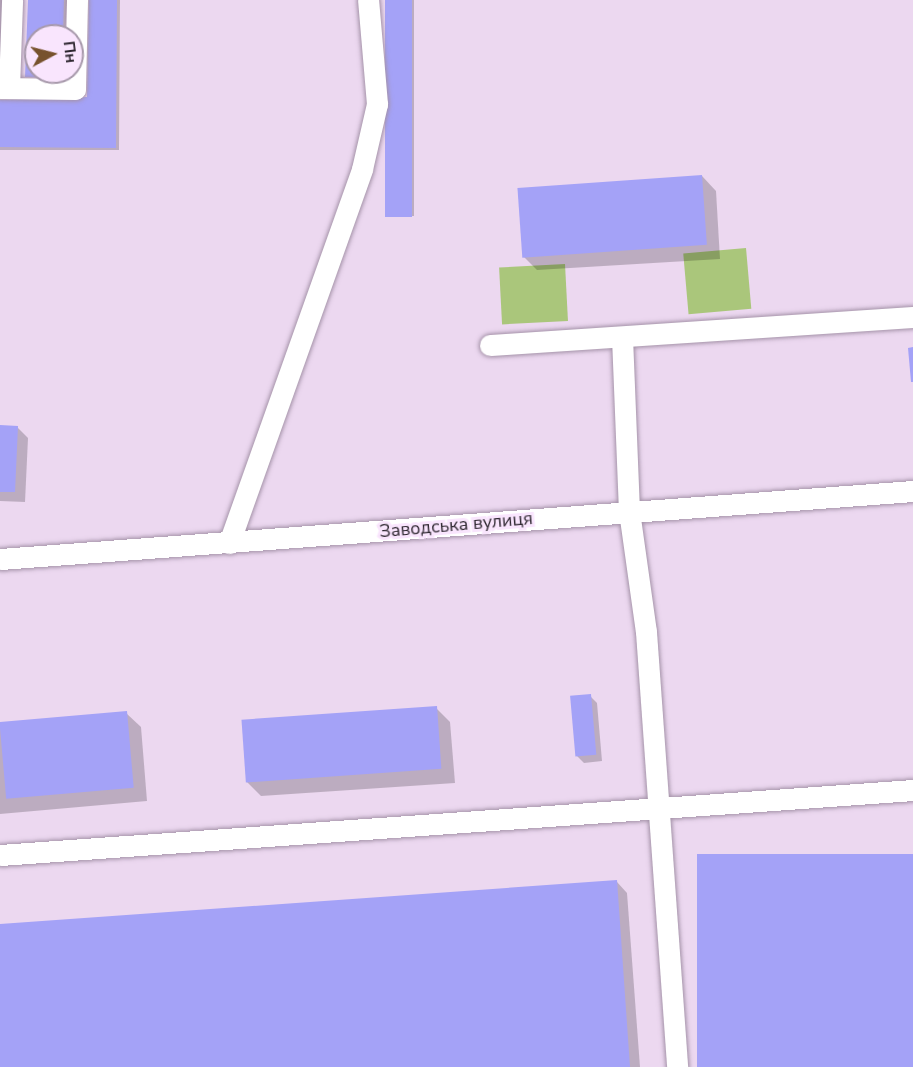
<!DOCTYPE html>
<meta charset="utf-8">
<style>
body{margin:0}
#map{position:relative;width:913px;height:1067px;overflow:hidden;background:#ecd8f0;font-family:"Nunito Sans",sans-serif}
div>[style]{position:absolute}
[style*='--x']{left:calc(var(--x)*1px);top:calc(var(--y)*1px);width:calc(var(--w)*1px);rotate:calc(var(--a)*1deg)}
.green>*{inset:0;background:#aac67b;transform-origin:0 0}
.shadow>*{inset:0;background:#0003;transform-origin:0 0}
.building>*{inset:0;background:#a4a2f7;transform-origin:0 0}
.roads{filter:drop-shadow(0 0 2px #a593a9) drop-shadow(0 0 2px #a593a9)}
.minor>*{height:21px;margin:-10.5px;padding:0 10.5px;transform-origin:10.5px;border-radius:10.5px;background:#fff}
span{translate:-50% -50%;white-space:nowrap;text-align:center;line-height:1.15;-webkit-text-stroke:6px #f9e5fd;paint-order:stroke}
.street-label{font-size:18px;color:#2d262f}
.north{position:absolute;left:24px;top:24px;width:60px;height:60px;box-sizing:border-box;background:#f9e5fd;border:2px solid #a799ab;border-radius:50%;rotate:83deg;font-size:16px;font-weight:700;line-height:24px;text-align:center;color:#2d262f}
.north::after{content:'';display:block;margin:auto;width:21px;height:27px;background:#77522d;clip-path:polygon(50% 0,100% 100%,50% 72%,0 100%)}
</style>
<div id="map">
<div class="green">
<div style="left:746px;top:248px;width:61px;height:63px;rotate:85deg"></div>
<div style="left:565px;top:264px;width:57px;height:66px;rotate:87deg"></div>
</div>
<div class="shadow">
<div style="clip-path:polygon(0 0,5px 0,0 79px)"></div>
<div style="clip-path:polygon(29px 0,67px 0,65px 36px,36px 36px,36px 72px,64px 72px,64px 80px,26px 76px)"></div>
<div style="clip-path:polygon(91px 0,120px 0,119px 150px,0 150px,0 101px,88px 98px)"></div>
<div style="left:387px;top:0;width:27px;height:216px"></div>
<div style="clip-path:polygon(702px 176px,716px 191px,720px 259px,537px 270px,523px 256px)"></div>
<div style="clip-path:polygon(0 427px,17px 427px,28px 438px,25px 502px,0 501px)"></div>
<div style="clip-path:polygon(590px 696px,597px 703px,602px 761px,584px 763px,577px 756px)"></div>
<div style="clip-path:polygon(436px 708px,450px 722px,455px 783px,261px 796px,247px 782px)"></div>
<div style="clip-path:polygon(126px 713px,141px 727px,147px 801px,0 814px,0 724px)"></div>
<div style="clip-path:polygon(617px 882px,627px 893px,640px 1067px,0 1067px,0 926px)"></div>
</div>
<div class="building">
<div style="clip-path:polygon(28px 0,64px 0,63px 36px,36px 36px,36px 72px,61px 72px,61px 78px,25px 77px)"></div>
<div style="clip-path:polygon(89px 0,117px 0,116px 148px,0 147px,0 100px,87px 97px)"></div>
<div style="left:385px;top:0;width:27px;height:217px"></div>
<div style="left:702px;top:175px;width:70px;height:185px;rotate:86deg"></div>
<div style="clip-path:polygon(913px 347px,913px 382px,911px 382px,908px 348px)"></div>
<div style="clip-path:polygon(0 425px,18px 426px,15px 492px,0 492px)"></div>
<div style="left:591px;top:694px;width:61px;height:21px;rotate:85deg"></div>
<div style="left:437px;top:706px;width:63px;height:196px;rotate:86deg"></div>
<div style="left:127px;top:711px;width:77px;height:128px;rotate:85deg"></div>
<div style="left:913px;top:854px;width:213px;height:216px;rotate:90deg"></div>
<div style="clip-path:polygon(617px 880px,630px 1067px,0 1067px,0 924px)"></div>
</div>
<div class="roads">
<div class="minor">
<div style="--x:0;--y:88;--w:75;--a:0.8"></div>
<div style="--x:75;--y:89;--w:89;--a:-88.7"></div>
<div style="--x:9;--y:88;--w:88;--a:-88"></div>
<div style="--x:622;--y:337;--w:174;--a:87.7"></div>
<div style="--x:629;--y:511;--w:122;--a:82"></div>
<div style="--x:646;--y:632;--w:436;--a:85.9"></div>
<div style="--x:490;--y:345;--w:424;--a:-3.8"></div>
<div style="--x:229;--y:543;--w:397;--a:-70.4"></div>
<div style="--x:362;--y:169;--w:67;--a:-77"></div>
<div style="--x:377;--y:104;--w:104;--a:-94.9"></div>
<div style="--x:0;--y:559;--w:916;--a:-4.26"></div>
<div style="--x:0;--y:855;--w:915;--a:-4.07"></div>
</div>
</div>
<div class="street-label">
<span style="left:456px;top:525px;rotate:-5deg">Заводська вулиця</span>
</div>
<div class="north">Пн</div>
</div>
